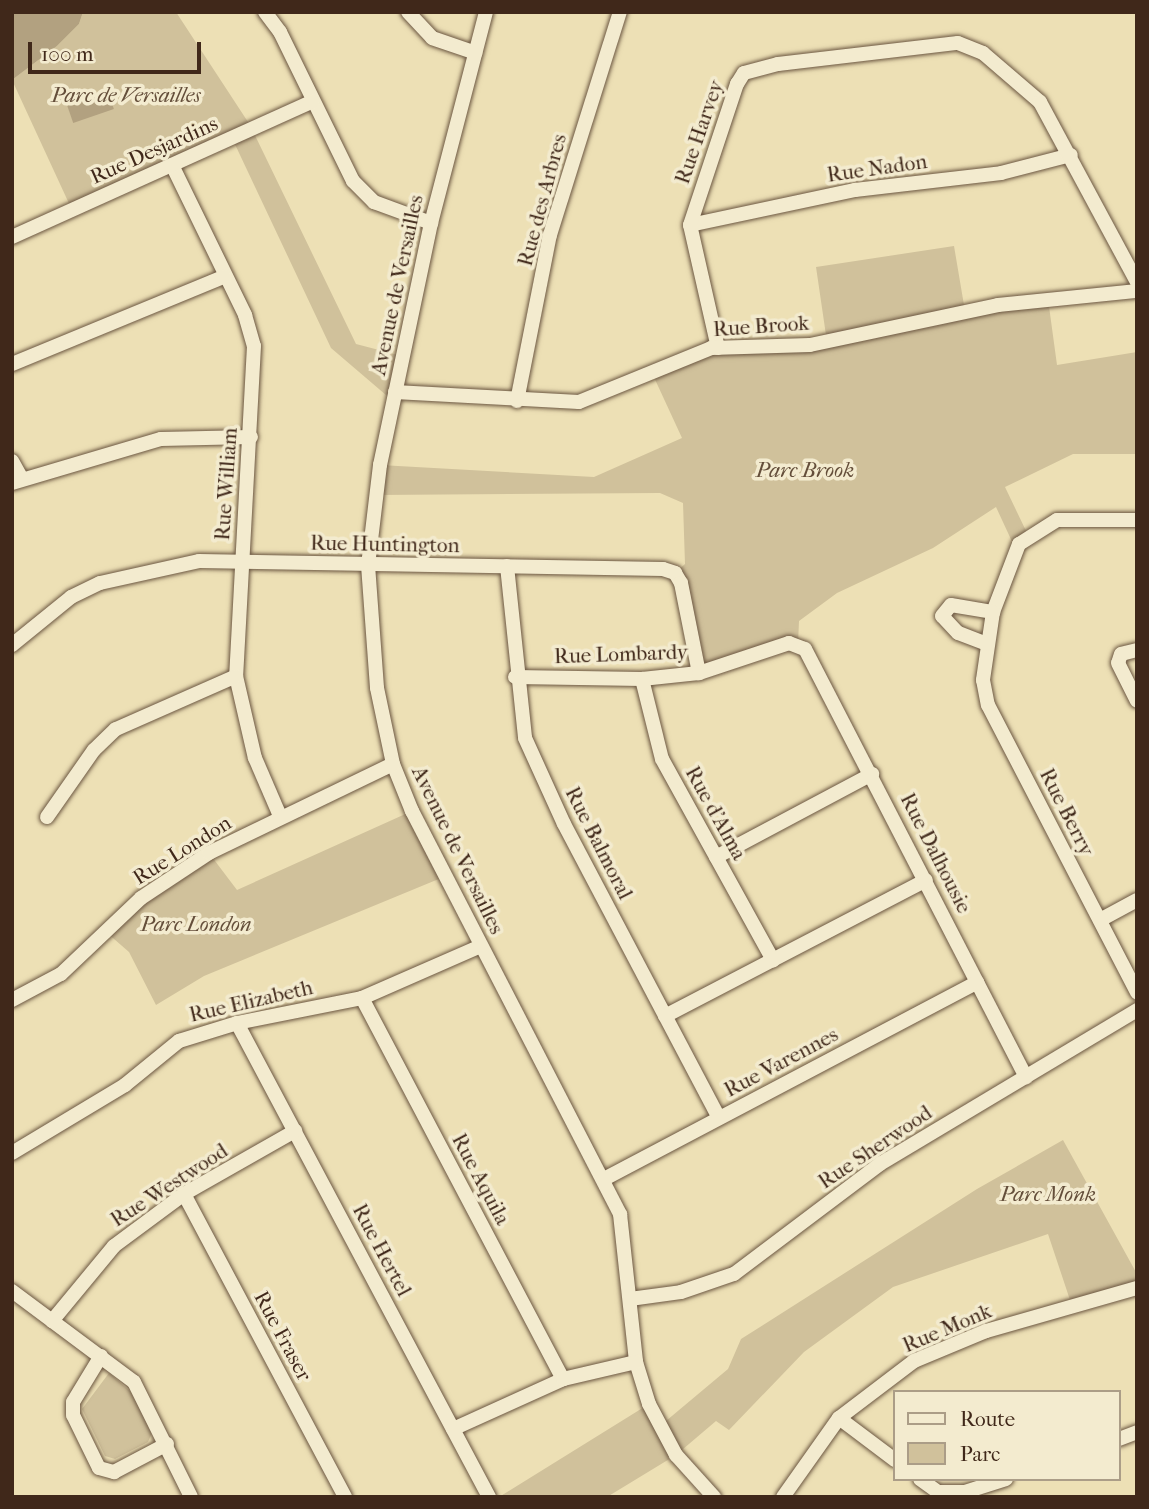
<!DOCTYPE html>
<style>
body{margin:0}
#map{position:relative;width:1149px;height:1509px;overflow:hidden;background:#ede0b5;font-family:"IM FELL French Canon",serif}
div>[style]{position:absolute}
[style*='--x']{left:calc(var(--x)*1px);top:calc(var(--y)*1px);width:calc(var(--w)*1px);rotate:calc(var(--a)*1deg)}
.green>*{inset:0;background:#d0c19b}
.water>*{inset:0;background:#b2a180;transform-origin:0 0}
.roads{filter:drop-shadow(0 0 2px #6b5641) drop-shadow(0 0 2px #6b5641)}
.minor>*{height:14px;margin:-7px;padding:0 7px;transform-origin:7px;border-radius:7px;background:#f3ebcf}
span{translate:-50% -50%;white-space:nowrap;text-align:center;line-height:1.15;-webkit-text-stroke:7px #f3ebcf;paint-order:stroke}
.park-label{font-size:21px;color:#644e3a;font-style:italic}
.street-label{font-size:21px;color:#40281a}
.frame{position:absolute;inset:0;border:14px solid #40281a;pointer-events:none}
.legend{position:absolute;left:893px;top:1390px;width:228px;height:91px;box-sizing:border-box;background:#f3ebcf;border:2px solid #ab9d87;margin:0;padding:9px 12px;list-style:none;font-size:21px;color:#40281a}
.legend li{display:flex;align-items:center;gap:14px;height:35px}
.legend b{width:35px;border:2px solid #ab9d87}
.scale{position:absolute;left:28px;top:42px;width:173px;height:32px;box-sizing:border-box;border:4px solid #40281a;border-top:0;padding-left:9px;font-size:21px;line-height:24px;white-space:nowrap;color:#40281a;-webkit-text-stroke:5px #f3ebcf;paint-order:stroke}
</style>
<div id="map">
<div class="green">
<div style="clip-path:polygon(83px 12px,176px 12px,250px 125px,356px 344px,402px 356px,393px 401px,331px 348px,232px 138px,72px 210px,12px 80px,57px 46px,79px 24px)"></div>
<div style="clip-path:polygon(954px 246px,965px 311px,1048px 299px,1057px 365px,1137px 352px,1137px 454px,1073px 454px,1005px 487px,1028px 535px,1015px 548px,996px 507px,933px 548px,837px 593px,799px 621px,798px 644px,699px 673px,675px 573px,685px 564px,683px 503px,660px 493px,376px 495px,380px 465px,594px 477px,682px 438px,652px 373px,684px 358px,827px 342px,816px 267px)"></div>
<div style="clip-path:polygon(412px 811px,446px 876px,204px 976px,156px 1005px,129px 952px,106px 932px,209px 853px,237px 890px)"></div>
<div style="clip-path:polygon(1063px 1140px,1137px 1274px,1137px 1288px,1072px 1306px,1048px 1234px,893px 1287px,804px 1352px,729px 1430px,716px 1421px,676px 1455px,607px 1497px,499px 1497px,649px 1404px,660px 1426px,728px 1369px,741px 1339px,977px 1189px)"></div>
<div style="clip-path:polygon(109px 1373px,131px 1392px,152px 1433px,148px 1442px,115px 1459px,105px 1456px,82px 1409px)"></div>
</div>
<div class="water">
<div style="clip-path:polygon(12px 12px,83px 12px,79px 24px,57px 46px,12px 80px)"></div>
<div style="left:108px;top:92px;width:18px;height:43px;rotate:71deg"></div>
</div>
<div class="roads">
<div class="minor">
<div style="--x:265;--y:12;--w:25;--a:53"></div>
<div style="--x:280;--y:32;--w:166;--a:63.9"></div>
<div style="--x:353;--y:181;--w:30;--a:45"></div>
<div style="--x:374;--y:202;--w:61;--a:20.2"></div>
<div style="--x:408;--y:12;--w:35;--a:47"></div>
<div style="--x:432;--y:38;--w:46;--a:18.8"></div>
<div style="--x:486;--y:12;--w:218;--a:104.6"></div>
<div style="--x:431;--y:223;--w:247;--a:101.9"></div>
<div style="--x:380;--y:465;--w:101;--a:96.8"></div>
<div style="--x:368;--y:565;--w:123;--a:85.8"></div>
<div style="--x:377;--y:688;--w:78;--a:78.1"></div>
<div style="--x:393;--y:764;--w:51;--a:68"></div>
<div style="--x:412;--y:811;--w:454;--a:62.7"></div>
<div style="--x:620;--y:1214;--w:149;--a:83.8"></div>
<div style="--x:636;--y:1362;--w:44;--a:72.8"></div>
<div style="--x:649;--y:1404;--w:58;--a:62.1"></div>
<div style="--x:676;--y:1455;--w:57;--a:47.9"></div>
<div style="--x:172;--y:165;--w:167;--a:64"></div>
<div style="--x:245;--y:315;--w:32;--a:74"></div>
<div style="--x:254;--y:346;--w:330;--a:93.1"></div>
<div style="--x:236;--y:676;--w:84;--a:77"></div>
<div style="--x:255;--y:758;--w:63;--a:66.7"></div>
<div style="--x:690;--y:225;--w:169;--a:-12"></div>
<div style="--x:855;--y:190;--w:147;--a:-6.6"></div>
<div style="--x:1001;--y:173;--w:72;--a:-14.4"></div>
<div style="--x:12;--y:237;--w:330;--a:-24.3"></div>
<div style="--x:718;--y:348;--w:126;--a:-102.8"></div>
<div style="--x:690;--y:225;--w:149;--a:-71.6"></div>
<div style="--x:737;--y:84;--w:13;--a:-58"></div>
<div style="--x:744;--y:73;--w:35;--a:-15"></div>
<div style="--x:778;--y:64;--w:181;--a:-6.7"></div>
<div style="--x:958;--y:43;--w:27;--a:22"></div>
<div style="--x:983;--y:53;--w:75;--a:40.7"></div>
<div style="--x:1040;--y:102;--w:204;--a:61.7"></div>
<div style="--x:12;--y:364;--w:230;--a:-22.4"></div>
<div style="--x:395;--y:392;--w:184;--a:3.1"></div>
<div style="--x:579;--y:402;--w:143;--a:-22.2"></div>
<div style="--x:711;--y:348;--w:99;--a:-1.7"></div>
<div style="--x:810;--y:345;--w:192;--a:-12"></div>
<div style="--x:998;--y:305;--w:140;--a:-5.8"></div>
<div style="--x:517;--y:401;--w:169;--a:-78.8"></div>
<div style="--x:550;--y:235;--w:234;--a:-72.6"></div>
<div style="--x:12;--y:461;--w:18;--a:61"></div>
<div style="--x:12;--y:483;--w:155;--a:-16.5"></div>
<div style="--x:161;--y:439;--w:90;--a:-1.3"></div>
<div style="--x:1137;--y:520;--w:80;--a:180"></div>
<div style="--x:1057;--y:520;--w:45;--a:147.7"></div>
<div style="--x:1019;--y:544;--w:73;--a:110.9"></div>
<div style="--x:993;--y:612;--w:69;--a:98.4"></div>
<div style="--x:983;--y:680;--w:25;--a:79"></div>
<div style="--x:988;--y:705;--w:324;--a:62.6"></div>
<div style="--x:507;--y:566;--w:173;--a:84"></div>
<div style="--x:525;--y:738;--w:94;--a:65.6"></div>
<div style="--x:564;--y:824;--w:332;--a:62.2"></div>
<div style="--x:987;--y:644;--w:31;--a:-159"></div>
<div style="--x:958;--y:633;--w:23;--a:-133"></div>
<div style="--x:942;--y:616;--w:14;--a:-51"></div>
<div style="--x:951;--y:605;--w:43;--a:9.5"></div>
<div style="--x:12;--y:645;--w:76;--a:-39.1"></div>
<div style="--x:71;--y:597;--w:32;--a:-26"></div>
<div style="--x:100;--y:583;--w:101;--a:-12.5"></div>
<div style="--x:199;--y:561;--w:464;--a:1"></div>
<div style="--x:663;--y:569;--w:13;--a:18"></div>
<div style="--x:675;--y:573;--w:12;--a:59"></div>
<div style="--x:681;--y:583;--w:92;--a:78.7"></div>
<div style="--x:1137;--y:650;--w:16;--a:166"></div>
<div style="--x:1121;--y:654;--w:9;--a:108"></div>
<div style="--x:1118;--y:663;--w:42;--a:63.4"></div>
<div style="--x:515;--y:677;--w:127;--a:0.9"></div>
<div style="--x:642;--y:679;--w:57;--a:-6"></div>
<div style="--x:699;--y:673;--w:95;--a:-18.4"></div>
<div style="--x:789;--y:643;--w:17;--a:21"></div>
<div style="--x:805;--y:649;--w:482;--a:62.7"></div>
<div style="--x:642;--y:679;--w:82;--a:76"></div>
<div style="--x:662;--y:759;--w:230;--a:61.1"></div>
<div style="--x:47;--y:817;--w:82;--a:-55"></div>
<div style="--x:94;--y:750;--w:30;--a:-44"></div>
<div style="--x:116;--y:729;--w:131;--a:-23.8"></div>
<div style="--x:716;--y:857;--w:177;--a:-28"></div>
<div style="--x:1100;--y:920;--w:42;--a:-28.4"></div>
<div style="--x:362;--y:998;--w:431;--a:62.2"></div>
<div style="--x:12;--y:1000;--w:55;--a:-28"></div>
<div style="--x:61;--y:974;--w:110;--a:-43.5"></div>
<div style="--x:141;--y:898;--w:82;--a:-33.5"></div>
<div style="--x:209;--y:853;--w:204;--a:-25.8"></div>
<div style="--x:665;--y:1016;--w:294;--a:-27.5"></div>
<div style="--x:237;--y:1023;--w:537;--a:62"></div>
<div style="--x:12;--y:1153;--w:132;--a:-31"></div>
<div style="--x:125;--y:1085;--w:70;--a:-39.2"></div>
<div style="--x:179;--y:1041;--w:61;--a:-17.2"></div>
<div style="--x:237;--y:1023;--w:127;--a:-11.3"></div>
<div style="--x:362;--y:998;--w:130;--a:-23.6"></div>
<div style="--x:604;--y:1179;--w:422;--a:-27.8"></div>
<div style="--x:184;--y:1194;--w:343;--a:62"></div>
<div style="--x:12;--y:1291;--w:152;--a:36.7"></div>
<div style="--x:134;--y:1382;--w:128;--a:63.6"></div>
<div style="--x:630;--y:1299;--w:51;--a:-7.8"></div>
<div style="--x:681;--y:1292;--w:56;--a:-18.8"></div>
<div style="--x:734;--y:1274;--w:183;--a:-37"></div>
<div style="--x:880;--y:1164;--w:300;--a:-30.9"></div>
<div style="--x:52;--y:1321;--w:97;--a:-50.4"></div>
<div style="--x:114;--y:1246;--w:87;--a:-36.6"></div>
<div style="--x:184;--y:1194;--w:128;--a:-29.6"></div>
<div style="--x:101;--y:1356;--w:54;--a:121.3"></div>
<div style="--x:73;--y:1402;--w:13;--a:90"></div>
<div style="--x:73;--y:1415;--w:59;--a:63.9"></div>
<div style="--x:99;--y:1468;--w:16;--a:15"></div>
<div style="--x:114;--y:1472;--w:60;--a:-27.8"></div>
<div style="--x:839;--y:1418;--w:70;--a:36.9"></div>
<div style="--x:453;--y:1429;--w:121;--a:-24.4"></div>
<div style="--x:563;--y:1379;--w:75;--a:-13.1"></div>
<div style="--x:1119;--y:1439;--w:19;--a:-21"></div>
<div style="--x:920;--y:1479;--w:22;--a:36"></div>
<div style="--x:938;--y:1492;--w:27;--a:0"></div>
<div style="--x:965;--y:1492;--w:43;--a:-17.6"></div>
<div style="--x:783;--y:1497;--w:97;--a:-54.7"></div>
<div style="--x:839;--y:1418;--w:94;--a:-37.2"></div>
<div style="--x:914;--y:1361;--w:78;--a:-22.6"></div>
<div style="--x:986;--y:1331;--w:157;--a:-15.9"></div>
</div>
</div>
<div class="park-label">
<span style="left:126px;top:95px">Parc de Versailles</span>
<span style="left:805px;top:470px">Parc Brook</span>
<span style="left:196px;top:924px">Parc London</span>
<span style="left:1048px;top:1194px">Parc Monk</span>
</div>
<div class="street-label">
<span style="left:699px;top:132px;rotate:-71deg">Rue Harvey</span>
<span style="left:154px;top:150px;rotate:-24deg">Rue Desjardins</span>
<span style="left:877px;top:168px;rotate:-8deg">Rue Nadon</span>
<span style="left:542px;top:200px;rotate:-75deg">Rue des Arbres</span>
<span style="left:397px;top:285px;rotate:-78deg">Avenue de Versailles</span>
<span style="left:761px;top:326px;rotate:-4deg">Rue Brook</span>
<span style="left:226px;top:484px;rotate:-86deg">Rue William</span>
<span style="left:385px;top:544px;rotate:1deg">Rue Huntington</span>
<span style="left:621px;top:654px;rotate:-2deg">Rue Lombardy</span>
<span style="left:1067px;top:812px;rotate:63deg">Rue Berry</span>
<span style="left:716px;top:813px;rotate:61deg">Rue d'Alma</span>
<span style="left:599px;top:843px;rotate:63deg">Rue Balmoral</span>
<span style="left:182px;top:850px;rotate:-32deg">Rue London</span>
<span style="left:458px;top:850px;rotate:64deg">Avenue de Versailles</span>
<span style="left:936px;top:853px;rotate:63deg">Rue Dalhousie</span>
<span style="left:251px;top:1001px;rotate:-13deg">Rue Elizabeth</span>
<span style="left:781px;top:1062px;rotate:-28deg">Rue Varennes</span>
<span style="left:875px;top:1147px;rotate:-34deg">Rue Sherwood</span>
<span style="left:481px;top:1179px;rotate:62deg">Rue Aquila</span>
<span style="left:169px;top:1185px;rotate:-33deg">Rue Westwood</span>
<span style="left:382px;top:1250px;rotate:62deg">Rue Hertel</span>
<span style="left:947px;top:1328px;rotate:-23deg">Rue Monk</span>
<span style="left:283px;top:1336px;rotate:62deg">Rue Fraser</span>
</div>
<div class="frame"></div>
<ul class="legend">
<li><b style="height:9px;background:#f3ebcf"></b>Route</li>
<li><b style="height:19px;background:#d0c19b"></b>Parc</li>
</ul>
<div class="scale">100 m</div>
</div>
